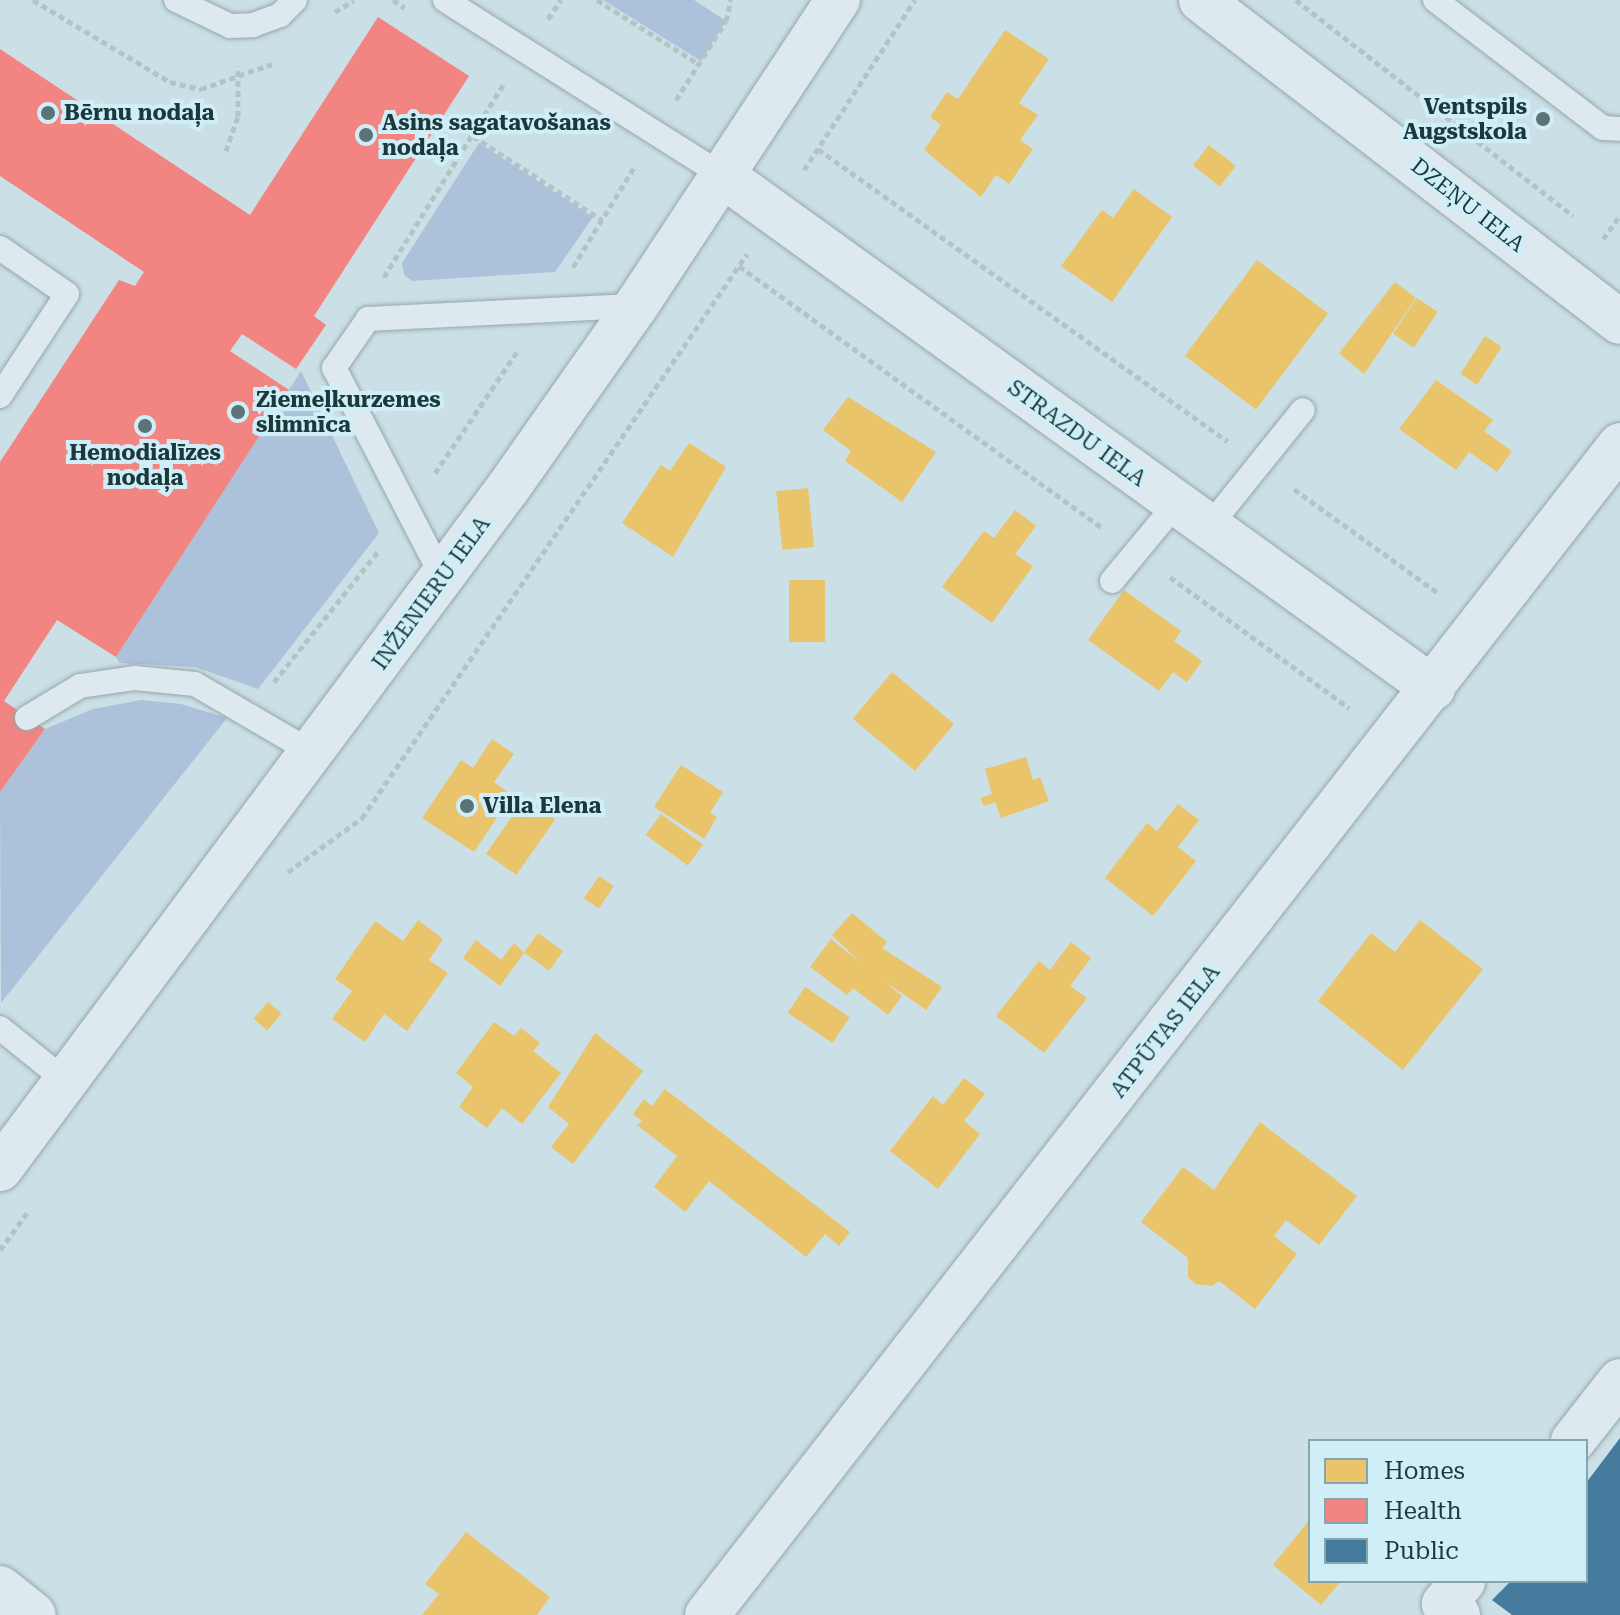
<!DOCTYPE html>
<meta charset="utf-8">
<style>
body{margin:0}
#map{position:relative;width:1620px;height:1615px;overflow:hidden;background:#cbe0e6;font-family:"Roboto Serif",serif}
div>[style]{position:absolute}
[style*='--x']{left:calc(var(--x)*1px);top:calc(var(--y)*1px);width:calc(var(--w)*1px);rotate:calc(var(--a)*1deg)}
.green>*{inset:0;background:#acc1da}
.homes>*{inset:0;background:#e9c46a;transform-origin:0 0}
.health>*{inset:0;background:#f28482}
.public>*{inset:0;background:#457b9d}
.path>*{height:5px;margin-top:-2.5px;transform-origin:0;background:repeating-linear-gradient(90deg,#b4c3c6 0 6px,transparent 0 10px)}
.roads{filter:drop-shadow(0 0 2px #95a7ab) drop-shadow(0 0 2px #95a7ab)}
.service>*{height:24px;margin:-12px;padding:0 12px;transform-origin:12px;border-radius:12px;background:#dde9ee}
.minor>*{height:44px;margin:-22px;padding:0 22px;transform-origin:22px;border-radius:22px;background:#dde9ee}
.tertiary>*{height:44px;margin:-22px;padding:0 22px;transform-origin:22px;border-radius:22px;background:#dde9ee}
.dots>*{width:22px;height:22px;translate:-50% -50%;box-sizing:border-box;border:4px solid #cfeef8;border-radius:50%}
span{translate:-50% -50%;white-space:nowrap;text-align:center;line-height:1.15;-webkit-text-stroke:8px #cfeef8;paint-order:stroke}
.poi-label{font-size:22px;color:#1b393a;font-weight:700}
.right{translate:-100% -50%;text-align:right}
.left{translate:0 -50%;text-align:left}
.street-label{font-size:22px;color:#1b393a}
.legend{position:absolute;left:1308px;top:1439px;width:280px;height:144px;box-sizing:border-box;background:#cfeef8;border:2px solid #87a6ac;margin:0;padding:10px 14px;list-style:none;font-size:24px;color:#1b393a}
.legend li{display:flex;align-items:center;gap:16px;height:40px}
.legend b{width:40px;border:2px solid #87a6ac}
</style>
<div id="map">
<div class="green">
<div style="clip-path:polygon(603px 0,694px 0,726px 21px,701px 61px)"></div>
<div style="clip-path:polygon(479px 143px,593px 217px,555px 272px,412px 281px,404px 275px,402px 263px)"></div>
<div style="clip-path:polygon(301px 371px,379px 533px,258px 689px,195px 667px,120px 663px,116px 657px)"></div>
<div style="clip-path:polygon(141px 700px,181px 704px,227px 718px,1px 1003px,0 792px,45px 729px,93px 709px)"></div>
</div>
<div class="homes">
<div style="clip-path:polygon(1005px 30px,1049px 59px,1019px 103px,1038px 115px,1020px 140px,1033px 149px,1009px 184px,996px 175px,981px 197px,924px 150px,941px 125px,930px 117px,947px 92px,958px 99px)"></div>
<div style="left:1209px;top:145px;width:34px;height:26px;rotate:38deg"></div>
<div style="clip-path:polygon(1134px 189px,1172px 217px,1112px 302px,1061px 266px,1102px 210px,1113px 218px)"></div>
<div style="left:1257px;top:260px;width:89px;height:120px;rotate:37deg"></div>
<div style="clip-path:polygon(1395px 282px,1416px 298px,1364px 374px,1339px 353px)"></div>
<div style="left:1417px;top:298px;width:25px;height:43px;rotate:34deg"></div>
<div style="left:1485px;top:336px;width:20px;height:45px;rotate:33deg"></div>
<div style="clip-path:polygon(1436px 380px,1493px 420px,1484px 431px,1512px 451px,1497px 472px,1469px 452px,1456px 470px,1399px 429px)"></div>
<div style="clip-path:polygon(848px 397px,936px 452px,902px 502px,845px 461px,851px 451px,823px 430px)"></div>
<div style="clip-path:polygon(689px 443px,726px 467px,673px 557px,622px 523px,661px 465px,670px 471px)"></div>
<div style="left:808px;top:488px;width:59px;height:32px;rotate:84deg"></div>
<div style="clip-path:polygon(1015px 510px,1036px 526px,1015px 554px,1033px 566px,992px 623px,942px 587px,984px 531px,994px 538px)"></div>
<div style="left:789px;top:580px;width:36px;height:62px"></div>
<div style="clip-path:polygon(1124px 590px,1181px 631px,1174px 641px,1202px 661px,1187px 682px,1173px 672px,1159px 691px,1088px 640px)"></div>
<div style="left:892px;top:672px;width:81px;height:61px;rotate:40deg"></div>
<div style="clip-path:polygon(492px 739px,514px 754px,494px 782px,512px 795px,474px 852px,422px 818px,461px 760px,473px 768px)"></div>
<div style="clip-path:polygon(1026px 757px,1033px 780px,1040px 777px,1049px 801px,1001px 818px,995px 802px,984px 806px,980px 798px,992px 794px,985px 769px)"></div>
<div style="clip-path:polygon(681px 765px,723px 792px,710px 813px,717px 817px,704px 839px,654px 807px)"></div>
<div style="left:525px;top:798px;width:37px;height:68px;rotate:35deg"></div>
<div style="clip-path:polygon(1178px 804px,1199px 820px,1178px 847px,1196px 861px,1153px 916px,1105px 878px,1147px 823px,1157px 831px)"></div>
<div style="left:661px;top:814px;width:52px;height:26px;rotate:36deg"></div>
<div style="left:599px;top:876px;width:18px;height:27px;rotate:34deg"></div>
<div style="clip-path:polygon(852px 913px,887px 942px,882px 948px,942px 987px,926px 1010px,883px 980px,902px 996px,888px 1015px,853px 988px,847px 995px,810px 967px,831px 939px,862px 964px,832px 935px)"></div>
<div style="clip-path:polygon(418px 920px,443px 939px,429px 960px,448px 973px,407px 1031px,384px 1014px,365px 1042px,332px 1019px,352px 991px,335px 979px,375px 921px,403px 941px)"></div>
<div style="clip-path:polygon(1420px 920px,1483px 969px,1403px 1070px,1318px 1001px,1371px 933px,1395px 952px)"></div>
<div style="left:538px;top:933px;width:31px;height:24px;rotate:36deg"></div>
<div style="clip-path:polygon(476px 940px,501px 960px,514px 943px,524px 953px,500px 986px,463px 958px)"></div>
<div style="clip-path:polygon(1071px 942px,1091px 958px,1070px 986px,1087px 998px,1044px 1053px,996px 1016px,1039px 961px,1050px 970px)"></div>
<div style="left:805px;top:987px;width:54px;height:31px;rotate:34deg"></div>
<div style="left:268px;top:1002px;width:18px;height:22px;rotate:41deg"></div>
<div style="clip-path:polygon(494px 1022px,514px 1036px,521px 1028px,540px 1043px,533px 1051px,561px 1073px,522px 1124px,502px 1108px,487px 1128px,459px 1107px,473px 1087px,456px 1073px)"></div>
<div style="clip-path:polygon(595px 1033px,643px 1071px,573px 1164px,551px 1147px,569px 1124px,548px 1107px)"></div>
<div style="clip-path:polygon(964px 1078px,985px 1094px,964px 1121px,980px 1134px,938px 1189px,890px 1151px,933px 1096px,943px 1105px)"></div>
<div style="clip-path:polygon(665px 1089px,850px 1232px,839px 1246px,825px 1234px,806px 1257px,709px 1181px,685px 1212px,654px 1187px,677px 1156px,637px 1125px,642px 1121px,633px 1114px,644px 1099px,652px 1106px)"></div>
<div style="clip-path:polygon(1260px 1122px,1357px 1196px,1319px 1245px,1286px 1220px,1274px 1236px,1297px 1254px,1255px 1309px,1219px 1281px,1212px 1286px,1195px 1284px,1188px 1277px,1188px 1258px,1141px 1222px,1183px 1167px,1214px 1190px)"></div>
<div style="clip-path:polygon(1310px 1519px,1310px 1581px,1341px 1581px,1321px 1605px,1273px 1565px)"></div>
<div style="clip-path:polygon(466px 1532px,550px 1597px,537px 1615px,422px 1615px,439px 1594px,425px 1584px)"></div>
</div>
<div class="health">
<div style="clip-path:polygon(378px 17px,469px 76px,314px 316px,326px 325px,296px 369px,242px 334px,230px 351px,289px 390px,116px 657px,57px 620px,4px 701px,45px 729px,0 792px,0 462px,119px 280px,135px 286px,144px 272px,0 176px,0 49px,250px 215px)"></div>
</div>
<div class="public">
<div style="clip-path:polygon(1620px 1438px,1620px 1615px,1512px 1615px,1492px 1600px,1511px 1581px,1586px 1581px,1586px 1483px)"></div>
</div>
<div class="path">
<div style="--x:33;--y:0;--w:160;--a:30.9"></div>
<div style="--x:170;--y:82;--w:32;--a:13"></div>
<div style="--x:201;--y:89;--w:75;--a:-19.4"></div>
<div style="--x:393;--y:0;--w:14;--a:34"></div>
<div style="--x:597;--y:0;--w:120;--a:32.1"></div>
<div style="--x:1296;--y:0;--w:351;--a:37.9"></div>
<div style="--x:335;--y:12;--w:22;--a:-32"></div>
<div style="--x:548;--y:19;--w:23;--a:-56"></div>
<div style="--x:676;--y:100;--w:93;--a:-57.7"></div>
<div style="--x:726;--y:21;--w:22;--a:-77"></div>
<div style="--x:473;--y:136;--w:154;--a:33.1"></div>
<div style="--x:818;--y:149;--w:503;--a:35.52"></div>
<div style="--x:226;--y:151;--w:37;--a:-71"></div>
<div style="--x:238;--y:116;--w:50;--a:-90"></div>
<div style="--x:804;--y:170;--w:203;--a:-56.9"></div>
<div style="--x:1603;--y:239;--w:29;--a:-54"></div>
<div style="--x:739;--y:266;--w:449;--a:35.8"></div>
<div style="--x:573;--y:267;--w:119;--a:-58.5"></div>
<div style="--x:384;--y:277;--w:226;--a:-58.2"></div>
<div style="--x:435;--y:473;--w:146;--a:-55.9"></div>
<div style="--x:1294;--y:489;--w:178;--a:35.8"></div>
<div style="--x:1170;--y:577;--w:222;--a:36.2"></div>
<div style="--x:274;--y:682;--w:170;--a:-51.4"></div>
<div style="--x:288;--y:872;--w:92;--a:-36.1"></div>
<div style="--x:362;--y:818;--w:683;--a:-55.68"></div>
<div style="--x:0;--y:1250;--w:46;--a:-53.9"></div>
</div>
<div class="roads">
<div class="service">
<div style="--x:176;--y:0;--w:60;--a:25.7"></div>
<div style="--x:230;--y:26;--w:23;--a:-2"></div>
<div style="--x:253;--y:25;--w:29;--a:-20"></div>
<div style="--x:280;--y:15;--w:21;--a:-45"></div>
<div style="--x:445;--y:0;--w:328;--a:32.3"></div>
<div style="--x:1435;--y:0;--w:211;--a:37.3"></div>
<div style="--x:1603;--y:128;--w:17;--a:3"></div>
<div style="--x:0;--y:248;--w:81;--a:34.5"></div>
<div style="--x:67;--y:294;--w:122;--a:123.3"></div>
<div style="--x:1208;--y:528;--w:151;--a:-51.2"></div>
<div style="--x:443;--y:578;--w:237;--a:-117.4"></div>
<div style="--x:334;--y:368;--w:60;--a:-55.2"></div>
<div style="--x:368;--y:319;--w:268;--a:-2.8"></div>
<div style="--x:1112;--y:581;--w:99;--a:-50.3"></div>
<div style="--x:27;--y:718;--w:62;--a:-31.1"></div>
<div style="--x:80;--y:686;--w:56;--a:-8.3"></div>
<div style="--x:135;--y:678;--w:60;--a:5.7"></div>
<div style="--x:195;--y:684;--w:137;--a:30.3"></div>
<div style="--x:0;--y:1028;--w:85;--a:38.8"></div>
</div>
<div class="minor">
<div style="--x:1201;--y:0;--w:528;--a:37.54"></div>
<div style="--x:722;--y:175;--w:877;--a:35.81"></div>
<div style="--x:1573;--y:1441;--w:76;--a:-51.9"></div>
<div style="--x:707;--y:1615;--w:1484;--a:-52.03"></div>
<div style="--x:1458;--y:1615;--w:18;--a:-142"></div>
<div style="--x:1444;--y:1604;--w:30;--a:-50"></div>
</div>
<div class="tertiary">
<div style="--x:0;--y:1169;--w:850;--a:-53.28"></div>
<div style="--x:508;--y:488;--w:223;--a:-54.9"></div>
<div style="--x:636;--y:306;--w:367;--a:-56.6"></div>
<div style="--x:0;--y:1588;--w:43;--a:38.5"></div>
</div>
</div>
<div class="dots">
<div style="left:48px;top:113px;background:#597376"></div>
<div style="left:1543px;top:119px;background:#597376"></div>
<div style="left:366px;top:135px;background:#597376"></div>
<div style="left:238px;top:412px;background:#597376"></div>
<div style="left:145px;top:426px;background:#597376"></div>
<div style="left:467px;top:806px;background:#597376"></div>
</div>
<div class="poi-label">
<span class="right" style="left:1527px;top:119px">Ventspils<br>Augstskola</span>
<span class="left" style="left:64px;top:113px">Bērnu nodaļa</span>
<span class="left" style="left:382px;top:135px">Asins sagatavošanas<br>nodaļa</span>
<span class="left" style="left:256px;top:412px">Ziemeļkurzemes<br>slimnīca</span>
<span style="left:145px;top:465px">Hemodialīzes<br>nodaļa</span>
<span class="left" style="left:483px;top:806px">Villa Elena</span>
</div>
<div class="street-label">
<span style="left:1468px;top:205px;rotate:38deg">DZEŅU IELA</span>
<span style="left:1077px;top:433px;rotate:36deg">STRAZDU IELA</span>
<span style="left:431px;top:593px;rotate:-54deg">INŽENIERU IELA</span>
<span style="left:1165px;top:1031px;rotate:-52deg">ATPŪTAS IELA</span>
</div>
<ul class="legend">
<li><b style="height:22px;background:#e9c46a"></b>Homes</li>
<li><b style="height:22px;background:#f28482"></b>Health</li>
<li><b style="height:22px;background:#457b9d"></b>Public</li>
</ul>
</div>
